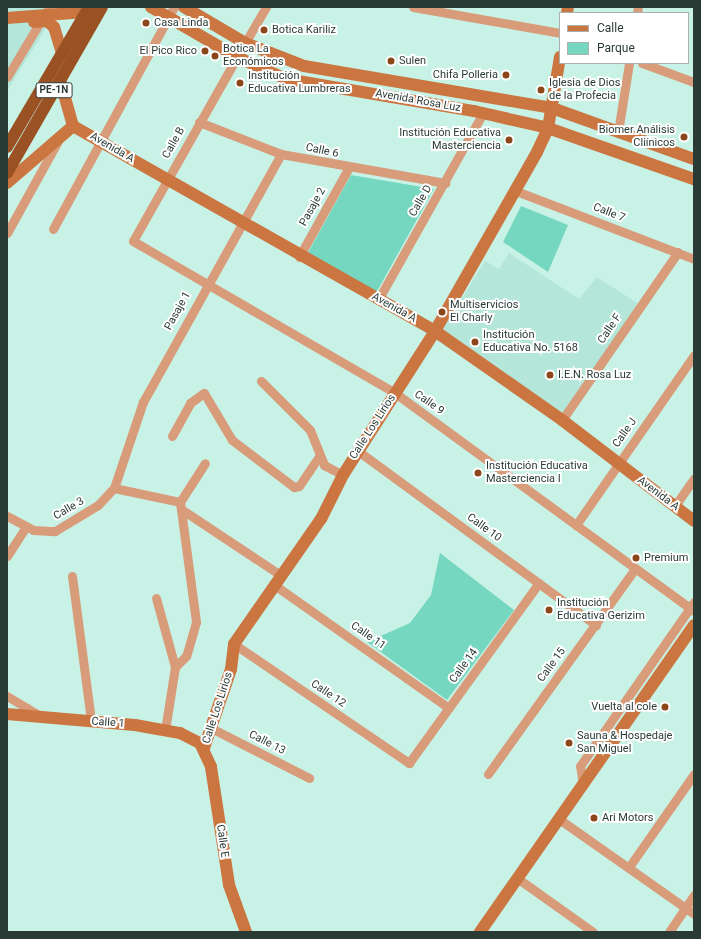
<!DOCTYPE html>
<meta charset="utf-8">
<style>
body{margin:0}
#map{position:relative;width:701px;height:939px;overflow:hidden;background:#c8f2e6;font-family:Roboto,sans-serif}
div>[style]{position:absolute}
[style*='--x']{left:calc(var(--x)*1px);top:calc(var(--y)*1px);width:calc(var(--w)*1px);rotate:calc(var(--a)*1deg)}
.built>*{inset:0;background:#b4e6d9}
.green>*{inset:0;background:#75d7bf}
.street>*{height:9px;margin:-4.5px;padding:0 4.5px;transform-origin:4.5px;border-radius:4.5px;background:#d89c7b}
.secondary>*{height:12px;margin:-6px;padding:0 6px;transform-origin:6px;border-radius:6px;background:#cb7540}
.highway>*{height:12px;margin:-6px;padding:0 6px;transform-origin:6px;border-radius:6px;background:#9a5123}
.dots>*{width:11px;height:11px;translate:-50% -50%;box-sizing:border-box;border:2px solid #fff;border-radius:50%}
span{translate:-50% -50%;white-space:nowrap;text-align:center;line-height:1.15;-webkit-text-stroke:4px #fff;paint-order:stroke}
.shield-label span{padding:1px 3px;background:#fff;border:1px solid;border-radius:3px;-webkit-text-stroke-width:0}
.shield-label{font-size:10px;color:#2a3b36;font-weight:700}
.poi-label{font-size:11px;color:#2a3b36}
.left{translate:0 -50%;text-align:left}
.right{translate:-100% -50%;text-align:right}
.street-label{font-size:11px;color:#2a3b36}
.frame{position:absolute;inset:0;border:8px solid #2a3b36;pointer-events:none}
.legend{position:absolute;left:559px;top:12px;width:130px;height:52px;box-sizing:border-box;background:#fff;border:1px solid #aab1af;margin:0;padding:5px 7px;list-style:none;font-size:12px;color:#2a3b36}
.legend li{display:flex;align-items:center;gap:8px;height:20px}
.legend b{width:20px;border:1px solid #aab1af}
</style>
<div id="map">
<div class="built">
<div style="clip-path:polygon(7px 7px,59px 7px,7px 91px)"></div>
<div style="clip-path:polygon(509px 253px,579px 299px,597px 277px,640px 305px,567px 420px,443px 329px,485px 261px,499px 269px)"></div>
</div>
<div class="green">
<div style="clip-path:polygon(351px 175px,434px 189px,376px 293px,306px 256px)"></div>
<div style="clip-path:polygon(521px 206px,568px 225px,548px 272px,503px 242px)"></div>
<div style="clip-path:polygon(440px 553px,514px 610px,447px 700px,367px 642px,410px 623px,431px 595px)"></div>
</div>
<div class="street">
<div style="--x:413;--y:7;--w:149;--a:10"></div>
<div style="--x:637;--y:13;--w:6;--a:-81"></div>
<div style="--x:245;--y:43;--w:42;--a:-59.7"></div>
<div style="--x:237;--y:57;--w:211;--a:119.5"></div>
<div style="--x:133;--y:241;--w:303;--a:30.1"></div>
<div style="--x:395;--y:393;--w:370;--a:36.1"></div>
<div style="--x:642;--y:63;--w:55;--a:20.1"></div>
<div style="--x:7;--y:77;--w:82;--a:-59"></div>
<div style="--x:199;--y:122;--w:88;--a:21.3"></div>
<div style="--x:281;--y:154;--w:167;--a:10"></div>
<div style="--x:618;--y:132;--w:70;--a:-80.9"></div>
<div style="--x:516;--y:191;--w:191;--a:20.9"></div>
<div style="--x:53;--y:229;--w:253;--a:-61.4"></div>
<div style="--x:7;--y:233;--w:105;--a:-61"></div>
<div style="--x:299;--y:257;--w:101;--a:-60.9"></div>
<div style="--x:378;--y:300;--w:214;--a:-60.7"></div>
<div style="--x:261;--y:381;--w:69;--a:45"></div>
<div style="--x:310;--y:430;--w:38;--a:68"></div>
<div style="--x:324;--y:465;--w:21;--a:28"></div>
<div style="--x:562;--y:420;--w:204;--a:-55.4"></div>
<div style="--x:172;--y:436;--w:38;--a:-61"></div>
<div style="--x:190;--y:403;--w:17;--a:-36"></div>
<div style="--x:204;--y:393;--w:55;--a:59.2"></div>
<div style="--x:232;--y:440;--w:78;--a:37.2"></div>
<div style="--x:294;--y:487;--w:5;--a:-11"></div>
<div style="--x:299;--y:486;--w:36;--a:-56"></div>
<div style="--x:358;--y:451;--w:295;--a:36.2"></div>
<div style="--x:114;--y:488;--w:67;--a:12"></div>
<div style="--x:180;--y:502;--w:121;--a:82.4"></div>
<div style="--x:196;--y:622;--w:35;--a:106"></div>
<div style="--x:186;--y:656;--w:16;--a:135"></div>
<div style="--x:180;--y:502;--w:46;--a:-57.3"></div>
<div style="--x:674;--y:507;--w:35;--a:-55"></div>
<div style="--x:181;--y:509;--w:118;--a:33.6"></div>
<div style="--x:7;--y:516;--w:30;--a:28"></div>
<div style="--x:33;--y:530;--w:22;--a:3"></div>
<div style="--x:55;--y:531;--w:50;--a:-31.2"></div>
<div style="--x:98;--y:505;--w:23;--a:-47"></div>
<div style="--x:114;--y:488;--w:91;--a:-71.4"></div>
<div style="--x:143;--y:402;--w:284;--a:-60.9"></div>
<div style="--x:576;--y:525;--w:207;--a:-55.2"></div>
<div style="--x:7;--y:556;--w:35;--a:-57"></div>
<div style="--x:72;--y:576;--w:146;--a:82.5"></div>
<div style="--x:273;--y:584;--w:215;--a:35.2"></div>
<div style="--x:156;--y:598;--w:72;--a:74.6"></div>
<div style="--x:175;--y:667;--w:64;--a:99"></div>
<div style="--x:234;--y:644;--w:212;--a:34.2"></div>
<div style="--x:409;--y:763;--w:222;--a:-54.2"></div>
<div style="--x:7;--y:696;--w:39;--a:31"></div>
<div style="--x:213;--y:729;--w:108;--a:27"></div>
<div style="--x:488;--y:774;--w:252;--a:-54.4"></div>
<div style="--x:583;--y:784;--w:18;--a:-99"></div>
<div style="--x:580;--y:766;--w:200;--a:-55.2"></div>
<div style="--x:559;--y:819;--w:165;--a:35.1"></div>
<div style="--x:629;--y:867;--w:113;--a:-55"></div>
<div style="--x:517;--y:878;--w:93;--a:35.4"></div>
<div style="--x:669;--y:932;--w:45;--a:-56"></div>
</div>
<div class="secondary">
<div style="--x:151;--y:7;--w:99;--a:30.2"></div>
<div style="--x:237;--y:57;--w:54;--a:24.2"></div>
<div style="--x:286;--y:79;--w:191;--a:9.7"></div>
<div style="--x:474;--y:111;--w:76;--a:12.9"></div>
<div style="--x:548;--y:128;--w:155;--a:19.3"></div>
<div style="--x:184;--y:7;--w:71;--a:30.5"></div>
<div style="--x:245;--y:43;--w:63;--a:21.3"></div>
<div style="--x:304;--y:66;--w:252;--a:9.6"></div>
<div style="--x:552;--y:108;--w:151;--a:19.8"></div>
<div style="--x:567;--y:13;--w:6;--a:-81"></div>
<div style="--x:7;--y:18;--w:79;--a:-4.3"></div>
<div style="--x:34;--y:22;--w:13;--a:-4"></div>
<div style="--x:47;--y:21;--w:9;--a:41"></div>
<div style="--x:54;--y:27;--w:27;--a:73"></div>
<div style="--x:60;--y:80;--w:48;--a:74.2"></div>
<div style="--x:73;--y:126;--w:416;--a:29.5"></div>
<div style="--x:435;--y:331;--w:155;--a:35"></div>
<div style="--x:562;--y:420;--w:166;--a:37.4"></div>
<div style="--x:7;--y:183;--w:87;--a:-40.8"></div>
<div style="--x:7;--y:714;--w:128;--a:4.9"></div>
<div style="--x:135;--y:725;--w:46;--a:10.1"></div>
<div style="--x:180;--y:733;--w:22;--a:27"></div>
<div style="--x:200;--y:743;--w:26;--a:65"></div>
<div style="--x:211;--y:767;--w:119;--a:81.3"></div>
<div style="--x:229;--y:885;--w:50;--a:70.1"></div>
<div style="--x:204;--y:748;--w:83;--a:-71.1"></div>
<div style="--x:231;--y:669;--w:25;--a:-83"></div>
<div style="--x:234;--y:644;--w:152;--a:-55.2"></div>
<div style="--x:321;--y:519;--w:49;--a:-63.4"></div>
<div style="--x:343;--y:475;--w:171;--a:-57.4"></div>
<div style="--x:435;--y:331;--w:206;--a:-60.3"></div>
<div style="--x:537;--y:152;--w:26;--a:-65"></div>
<div style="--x:548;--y:128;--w:72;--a:-80.4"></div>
<div style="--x:480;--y:932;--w:374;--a:-55.1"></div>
</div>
<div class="highway">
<div style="--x:7;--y:147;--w:162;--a:-59.6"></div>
<div style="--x:7;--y:173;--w:191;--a:-60.2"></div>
</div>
<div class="dots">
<div style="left:146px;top:23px;background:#8b471a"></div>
<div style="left:264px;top:30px;background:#8b471a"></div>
<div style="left:205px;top:51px;background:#8b471a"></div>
<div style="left:215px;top:56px;background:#8b471a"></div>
<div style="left:391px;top:61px;background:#8b471a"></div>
<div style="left:506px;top:75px;background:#8b471a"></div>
<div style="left:240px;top:83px;background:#8b471a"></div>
<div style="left:541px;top:90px;background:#8b471a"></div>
<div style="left:684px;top:137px;background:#8b471a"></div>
<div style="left:509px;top:140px;background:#8b471a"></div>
<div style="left:442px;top:312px;background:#8b471a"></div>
<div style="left:475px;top:342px;background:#8b471a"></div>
<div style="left:550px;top:375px;background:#8b471a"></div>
<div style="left:478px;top:473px;background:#8b471a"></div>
<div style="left:636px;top:558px;background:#8b471a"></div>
<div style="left:549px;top:610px;background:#8b471a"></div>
<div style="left:665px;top:707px;background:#8b471a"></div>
<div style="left:569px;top:743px;background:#8b471a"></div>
<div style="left:594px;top:818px;background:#8b471a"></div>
</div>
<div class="shield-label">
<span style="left:54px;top:90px">PE-1N</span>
</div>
<div class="poi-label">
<span class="left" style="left:154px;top:23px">Casa Linda</span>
<span class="left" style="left:272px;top:30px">Botica Kariliz</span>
<span class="left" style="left:223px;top:56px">Botica La<br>Económicos</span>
<span class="right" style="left:197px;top:51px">El Pico Rico</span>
<span class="left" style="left:399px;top:61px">Sulen</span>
<span class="right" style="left:498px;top:75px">Chifa Polleria</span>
<span class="left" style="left:248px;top:83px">Institución<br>Educativa Lumbreras</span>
<span class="left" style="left:549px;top:90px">Iglesia de Dios<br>de la Profecia</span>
<span class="right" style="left:675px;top:137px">Biomer Análisis<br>Cliínicos</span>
<span class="right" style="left:501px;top:140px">Institución Educativa<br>Masterciencia</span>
<span class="left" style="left:450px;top:312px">Multiservicios<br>El Charly</span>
<span class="left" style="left:483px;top:342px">Institución<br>Educativa No. 5168</span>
<span class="left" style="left:558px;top:375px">I.E.N. Rosa Luz</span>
<span class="left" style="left:486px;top:473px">Institución Educativa<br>Masterciencia I</span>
<span class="left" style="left:644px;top:558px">Premium</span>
<span class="left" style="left:557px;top:610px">Institución<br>Educativa Gerizim</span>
<span class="right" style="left:657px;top:707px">Vuelta al cole</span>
<span class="left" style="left:577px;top:743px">Sauna &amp; Hospedaje<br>San Miguel</span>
<span class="left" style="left:602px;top:818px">Ari Motors</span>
</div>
<div class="street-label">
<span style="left:418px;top:101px;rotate:10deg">Avenida Rosa Luz</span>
<span style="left:174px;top:143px;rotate:-61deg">Calle B</span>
<span style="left:112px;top:148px;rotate:30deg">Avenida A</span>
<span style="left:322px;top:151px;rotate:12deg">Calle 6</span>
<span style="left:421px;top:201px;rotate:-60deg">Calle D</span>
<span style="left:313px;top:207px;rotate:-61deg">Pasaje 2</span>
<span style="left:609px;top:213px;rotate:21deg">Calle 7</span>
<span style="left:394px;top:308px;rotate:29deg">Avenida A</span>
<span style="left:178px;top:311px;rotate:-61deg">Pasaje 1</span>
<span style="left:610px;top:329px;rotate:-56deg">Calle F</span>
<span style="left:429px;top:403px;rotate:35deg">Calle 9</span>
<span style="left:373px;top:427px;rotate:-57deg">Calle Los Lirios</span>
<span style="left:625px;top:433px;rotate:-55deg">Calle J</span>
<span style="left:658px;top:494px;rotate:37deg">Avenida A</span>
<span style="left:69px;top:509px;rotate:-30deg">Calle 3</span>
<span style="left:484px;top:528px;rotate:36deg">Calle 10</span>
<span style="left:368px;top:636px;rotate:35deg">Calle 11</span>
<span style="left:552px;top:665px;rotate:-54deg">Calle 15</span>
<span style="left:464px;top:666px;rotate:-54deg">Calle 14</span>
<span style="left:328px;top:694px;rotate:34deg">Calle 12</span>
<span style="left:218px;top:708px;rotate:-72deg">Calle Los Lirios</span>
<span style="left:108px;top:723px;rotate:4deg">Calle 1</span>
<span style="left:267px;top:743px;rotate:27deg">Calle 13</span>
<span style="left:222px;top:841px;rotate:82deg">Calle E</span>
</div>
<div class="frame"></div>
<ul class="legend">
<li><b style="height:5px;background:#cb7540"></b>Calle</li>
<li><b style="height:11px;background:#75d7bf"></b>Parque</li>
</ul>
</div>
